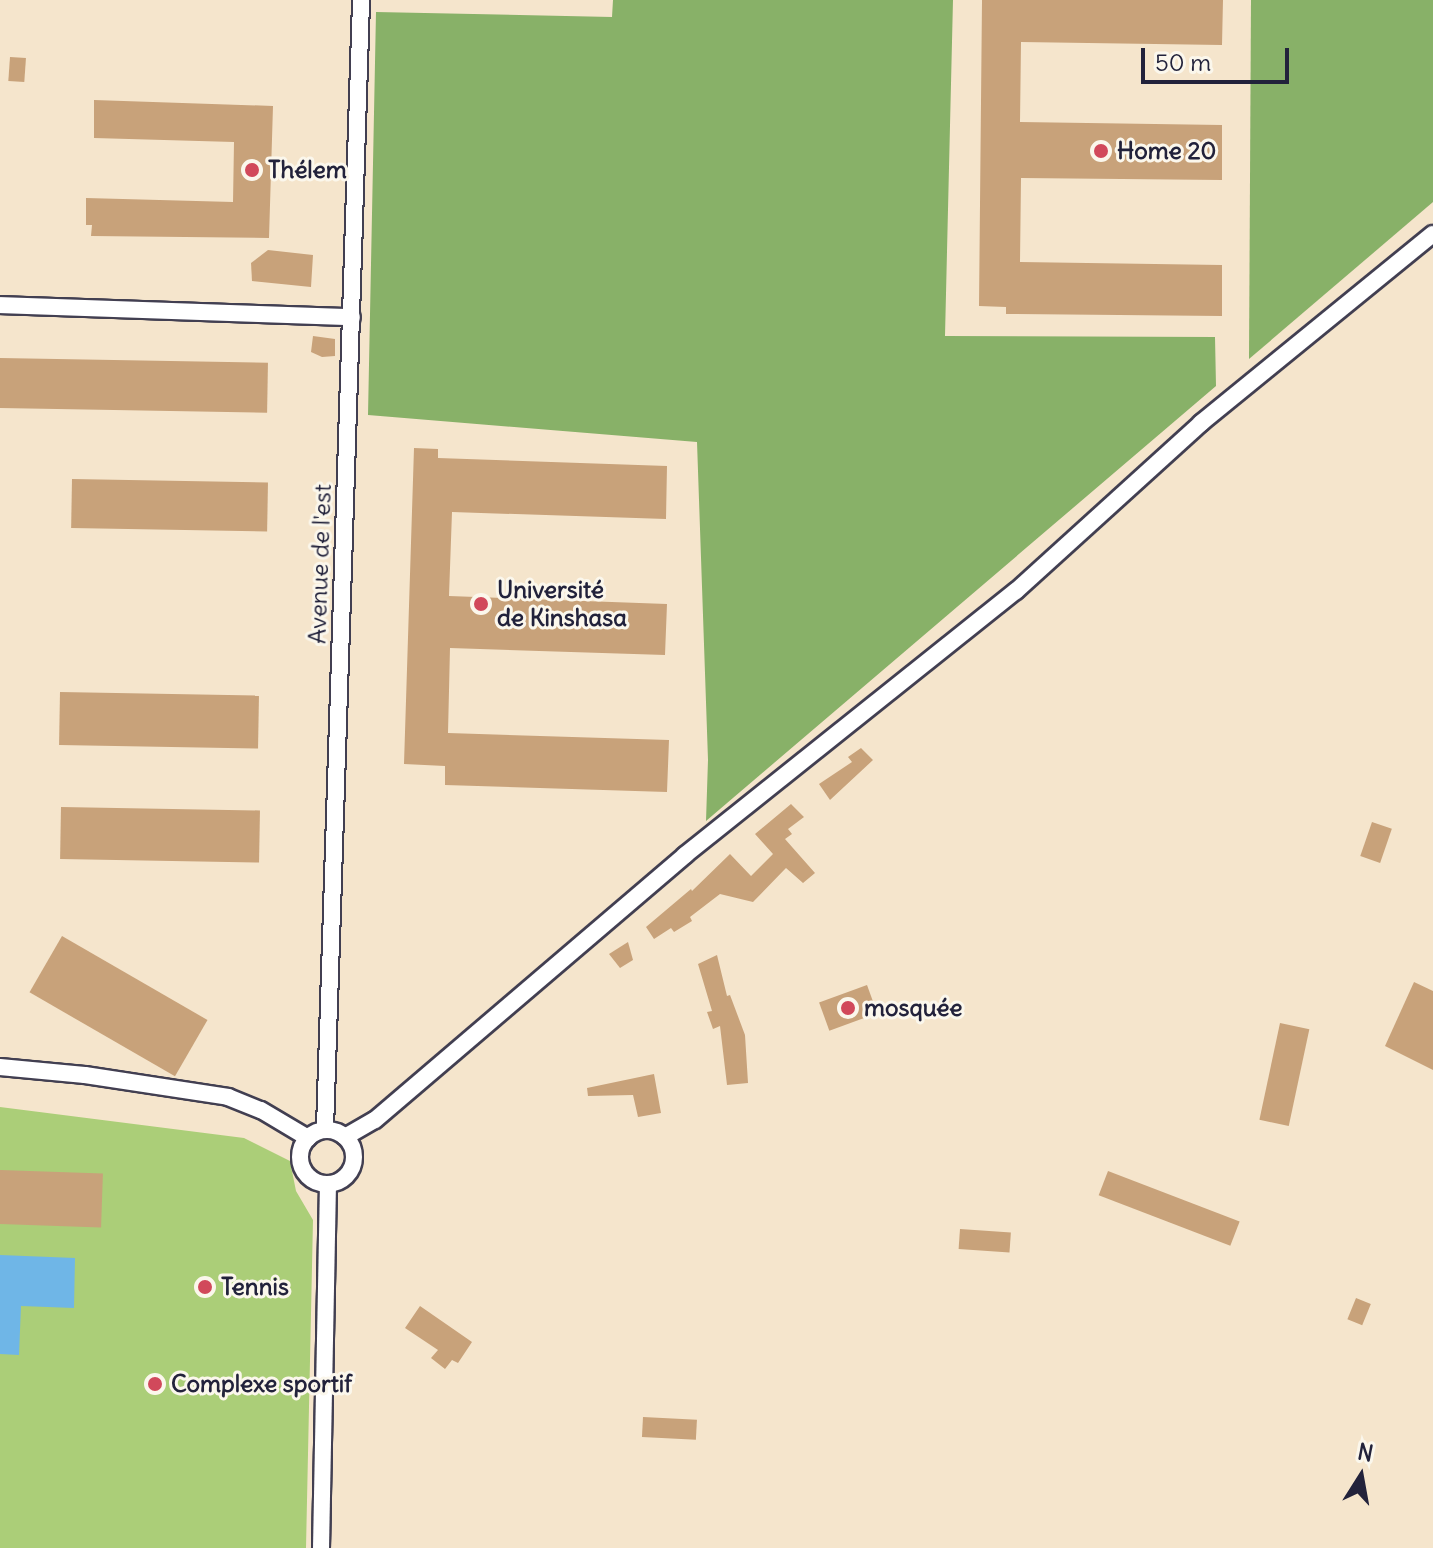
<!DOCTYPE html>
<meta charset="utf-8">
<style>
body{margin:0}
#map{position:relative;width:1433px;height:1548px;overflow:hidden;background:#f5e5cc;font-family:Delius,sans-serif}
div>[style]{position:absolute}
.green>*{inset:0;background:#abce78}
.forest>*{inset:0;background:#88b168}
.water>*{inset:0;background:#6fb6e7}
.building>*{inset:0;background:#c8a27a;transform-origin:0 0}
.roads{filter:drop-shadow(2px 0 #423f51) drop-shadow(-2px 0 #423f51) drop-shadow(0 2px #423f51) drop-shadow(0 -2px #423f51)}
.minor>*{height:16px;margin:-8px;padding:0 8px;transform-origin:8px;border-radius:8px;background:#fff}
.minor>.ring{margin:-8px;padding:0;box-sizing:content-box;background:none;border:16px solid #fff;border-radius:50%}
.dots>*{width:22px;height:22px;translate:-50% -50%;box-sizing:border-box;border:4px solid #fbf7ec;border-radius:50%}
span{translate:-50% -50%;white-space:nowrap;text-align:center;line-height:1.15;-webkit-text-stroke:6px #fbf7ec;paint-order:stroke}
.poi-label{font-size:24px;color:#22223b;font-weight:700}
.left{translate:0 -50%;text-align:left}
.street-label{font-size:24px;color:#22223b}
.north{position:absolute;left:1321px;top:1436px;width:80px;height:80px;-webkit-text-stroke:6px #fbf7ec;paint-order:stroke;rotate:11deg;font-size:22px;font-weight:700;line-height:32px;text-align:center;color:#22223b}
.north::after{content:'';display:block;margin:auto;width:28px;height:36px;background:#22223b;clip-path:polygon(50% 0,100% 100%,50% 72%,0 100%)}
.scale{position:absolute;left:1141px;top:48px;width:148px;height:36px;box-sizing:border-box;border:4px solid #22223b;border-top:0;padding-left:10px;font-size:24px;line-height:28px;white-space:nowrap;color:#22223b;-webkit-text-stroke:6px #fbf7ec;paint-order:stroke}
</style>
<div id="map">
<div class="green">
<div style="clip-path:polygon(0 1107px,244px 1138px,290px 1161px,296px 1191px,313px 1220px,306px 1548px,0 1548px)"></div>
</div>
<div class="forest">
<div style="clip-path:polygon(613px 0,953px 0,945px 336px,1215px 337px,1216px 386px,706px 821px,708px 760px,697px 442px,368px 415px,376px 12px,612px 17px)"></div>
<div style="clip-path:polygon(1251px 0,1433px 0,1433px 202px,1249px 359px)"></div>
</div>
<div class="water">
<div style="clip-path:polygon(0 1255px,75px 1258px,74px 1308px,21px 1306px,19px 1355px,0 1354px)"></div>
</div>
<div class="building">
<div style="clip-path:polygon(982px 0,1223px 0,1222px 45px,1021px 42px,1020px 122px,1222px 125px,1222px 180px,1021px 178px,1020px 262px,1222px 265px,1222px 316px,1006px 314px,1006px 307px,979px 306px)"></div>
<div style="left:10px;top:57px;width:16px;height:24px;rotate:4deg"></div>
<div style="clip-path:polygon(94px 100px,273px 106px,269px 238px,91px 236px,92px 225px,86px 225px,86px 198px,233px 202px,234px 142px,94px 138px)"></div>
<div style="clip-path:polygon(268px 250px,313px 255px,311px 287px,252px 281px,251px 263px)"></div>
<div style="clip-path:polygon(313px 336px,335px 339px,335px 356px,322px 357px,311px 352px)"></div>
<div style="left:0;top:358px;width:268px;height:50px;rotate:1deg"></div>
<div style="clip-path:polygon(414px 448px,438px 449px,438px 458px,667px 466px,666px 519px,452px 512px,449px 596px,667px 604px,665px 655px,450px 648px,448px 733px,669px 740px,667px 792px,445px 785px,445px 766px,404px 764px)"></div>
<div style="left:72px;top:479px;width:196px;height:49px;rotate:1deg"></div>
<div style="left:60px;top:692px;width:199px;height:53px;rotate:1deg"></div>
<div style="clip-path:polygon(861px 748px,873px 760px,830px 800px,819px 784px,852px 762px,848px 757px)"></div>
<div style="clip-path:polygon(791px 804px,804px 817px,788px 829px,792px 834px,785px 839px,815px 873px,803px 883px,786px 868px,753px 902px,720px 894px,690px 917px,692px 921px,674px 932px,671px 928px,654px 939px,646px 927px,691px 889px,692px 891px,730px 854px,751px 876px,773px 854px,755px 834px)"></div>
<div style="left:61px;top:807px;width:199px;height:52px;rotate:1deg"></div>
<div style="left:1372px;top:822px;width:21px;height:36px;rotate:19deg"></div>
<div style="left:62px;top:936px;width:168px;height:65px;rotate:30deg"></div>
<div style="clip-path:polygon(628px 942px,633px 960px,620px 968px,609px 954px)"></div>
<div style="clip-path:polygon(717px 955px,727px 996px,730px 995px,745px 1035px,748px 1083px,727px 1085px,720px 1026px,713px 1029px,707px 1012px,712px 1011px,698px 964px)"></div>
<div style="clip-path:polygon(1414px 982px,1433px 991px,1433px 1070px,1385px 1046px)"></div>
<div style="left:867px;top:985px;width:30px;height:51px;rotate:70deg"></div>
<div style="left:1280px;top:1023px;width:30px;height:99px;rotate:12deg"></div>
<div style="clip-path:polygon(654px 1074px,661px 1113px,638px 1117px,633px 1095px,588px 1096px,587px 1088px)"></div>
<div style="left:0;top:1170px;width:103px;height:54px;rotate:2deg"></div>
<div style="left:1108px;top:1171px;width:141px;height:26px;rotate:21deg"></div>
<div style="left:960px;top:1229px;width:51px;height:20px;rotate:4deg"></div>
<div style="left:1356px;top:1298px;width:16px;height:23px;rotate:22deg"></div>
<div style="clip-path:polygon(420px 1306px,472px 1342px,458px 1363px,452px 1360px,445px 1369px,431px 1358px,438px 1350px,405px 1328px)"></div>
<div style="left:643px;top:1417px;width:54px;height:20px;rotate:3deg"></div>
</div>
<div class="roads">
<div class="minor">
<div style="left:0;top:305px;width:352px;rotate:2deg"></div>
<div style="left:0;top:1067px;width:85px;rotate:5.4deg"></div>
<div style="left:85px;top:1075px;width:145px;rotate:8.7deg"></div>
<div style="left:228px;top:1097px;width:35px;rotate:22deg"></div>
<div style="left:261px;top:1110px;width:55px;rotate:30.8deg"></div>
<div style="left:325px;top:1129px;width:1130px;rotate:-88.17deg"></div>
<div class="ring" style="left:300px;top:1130px;width:38px;height:38px"></div>
<div style="left:345px;top:1137px;width:34px;rotate:-30deg"></div>
<div style="left:375px;top:1120px;width:408px;rotate:-40.5deg"></div>
<div style="left:685px;top:855px;width:423px;rotate:-38.6deg"></div>
<div style="left:1016px;top:591px;width:250px;rotate:-42.2deg"></div>
<div style="left:1201px;top:423px;width:299px;rotate:-39.2deg"></div>
<div style="left:321px;top:1548px;width:363px;rotate:-88.9deg"></div>
</div>
</div>
<div class="dots">
<div style="left:1101px;top:151px;background:#d1495b"></div>
<div style="left:252px;top:170px;background:#d1495b"></div>
<div style="left:481px;top:604px;background:#d1495b"></div>
<div style="left:848px;top:1008px;background:#d1495b"></div>
<div style="left:205px;top:1287px;background:#d1495b"></div>
<div style="left:155px;top:1384px;background:#d1495b"></div>
</div>
<div class="poi-label">
<span class="left" style="left:1117px;top:151px">Home 20</span>
<span class="left" style="left:268px;top:170px">Thélem</span>
<span class="left" style="left:497px;top:604px">Université<br>de Kinshasa</span>
<span class="left" style="left:864px;top:1008px">mosquée</span>
<span class="left" style="left:221px;top:1287px">Tennis</span>
<span class="left" style="left:171px;top:1384px">Complexe sportif</span>
</div>
<div class="street-label">
<span style="left:320px;top:564px;rotate:-88deg">Avenue de l'est</span>
</div>
<div class="north">N</div>
<div class="scale">50 m</div>
</div>
